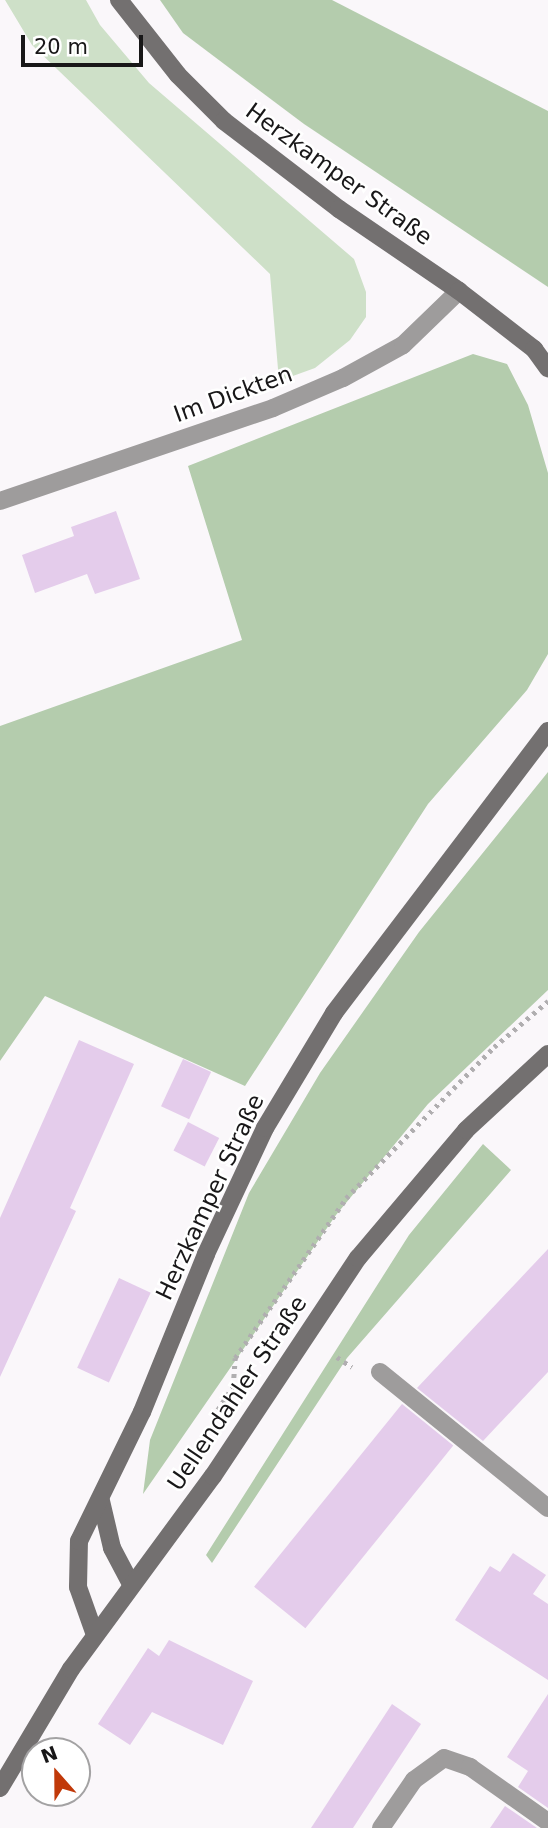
<!DOCTYPE html>
<meta charset="utf-8">
<style>
body{margin:0}
#map{position:relative;width:548px;height:1828px;overflow:hidden;background:#faf7fa;font-family:"DejaVu Sans",sans-serif}
div>[style]{position:absolute}
.green>*{inset:0;background:#cee0c8}
.forest>*{inset:0;background:#b4ccad}
.building>*{inset:0;background:#e4cceb;transform-origin:0 0}
.path>*{height:4.5px;margin-top:-2.25px;transform-origin:0;background:repeating-linear-gradient(90deg,#b0aeb0 0 3.5px,transparent 0 8.5px)}
.service>*{height:18px;margin:-9px;padding:0 9px;transform-origin:9px;border-radius:9px;background:#9e9c9c}
.minor>*{height:18px;margin:-9px;padding:0 9px;transform-origin:9px;border-radius:9px;background:#9e9c9c}
.secondary>*{height:18px;margin:-9px;padding:0 9px;transform-origin:9px;border-radius:9px;background:#737070}
span{translate:-50% -50%;white-space:nowrap;text-align:center;line-height:1.15;-webkit-text-stroke:5px #fff;paint-order:stroke}
.street-label{font-size:23px;color:#181718}
.north{position:absolute;left:21px;top:1737px;width:70px;height:70px;box-sizing:border-box;background:#fff;border:2px solid #a3a2a3;border-radius:50%;rotate:339deg;font-size:19px;font-weight:700;line-height:28px;text-align:center;color:#181718}
.north::after{content:'';display:block;margin:auto;width:24px;height:32px;background:#c13909;clip-path:polygon(50% 0,100% 100%,50% 72%,0 100%)}
.scale{position:absolute;left:21px;top:35px;width:122px;height:32px;box-sizing:border-box;border:4px solid #181718;border-top:0;padding-left:9px;font-size:21px;line-height:24px;white-space:nowrap;color:#181718;-webkit-text-stroke:5px #fff;paint-order:stroke}
</style>
<div id="map">
<div class="green">
<div style="clip-path:polygon(5px 0,86px 0,100px 25px,149px 83px,354px 259px,366px 292px,366px 317px,350px 340px,315px 368px,279px 381px,270px 274px,32px 45px)"></div>
</div>
<div class="forest">
<div style="clip-path:polygon(160px 0,332px 0,548px 111px,548px 287px,304px 124px,183px 33px)"></div>
<div style="clip-path:polygon(473px 354px,507px 364px,528px 405px,548px 473px,548px 654px,527px 690px,428px 804px,245px 1086px,45px 996px,0 1061px,0 726px,242px 640px,188px 466px)"></div>
<div style="clip-path:polygon(548px 772px,548px 990px,428px 1104px,336px 1215px,143px 1494px,150px 1440px,249px 1193px,320px 1073px,419px 932px)"></div>
<div style="clip-path:polygon(483px 1144px,511px 1170px,347px 1358px,212px 1563px,206px 1555px,409px 1235px)"></div>
</div>
<div class="building">
<div style="clip-path:polygon(116px 511px,140px 579px,95px 594px,87px 574px,35px 593px,22px 555px,74px 536px,71px 527px)"></div>
<div style="clip-path:polygon(79px 1040px,134px 1064px,70px 1208px,76px 1211px,0 1377px,0 1218px)"></div>
<div style="left:183px;top:1059px;width:31px;height:52px;rotate:25deg"></div>
<div style="left:188px;top:1122px;width:35px;height:32px;rotate:27deg"></div>
<div style="clip-path:polygon(548px 1249px,548px 1372px,483px 1441px,417px 1388px)"></div>
<div style="left:119px;top:1278px;width:35px;height:99px;rotate:25deg"></div>
<div style="left:402px;top:1404px;width:66px;height:235px;rotate:39deg"></div>
<div style="clip-path:polygon(513px 1553px,546px 1575px,533px 1594px,548px 1604px,548px 1680px,455px 1620px,490px 1566px,500px 1572px)"></div>
<div style="clip-path:polygon(169px 1640px,253px 1681px,223px 1745px,152px 1712px,130px 1745px,98px 1724px,148px 1648px,159px 1656px)"></div>
<div style="clip-path:polygon(548px 1694px,548px 1808px,518px 1787px,528px 1771px,507px 1757px)"></div>
<div style="clip-path:polygon(392px 1704px,421px 1724px,353px 1828px,311px 1828px)"></div>
<div style="clip-path:polygon(505px 1806px,537px 1828px,490px 1828px)"></div>
</div>
<div class="path">
<div style="left:337px;top:1357px;width:18px;rotate:34deg"></div>
<div style="left:213px;top:1417px;width:37px;rotate:-57deg"></div>
<div style="left:233px;top:1386px;width:28px;rotate:-86deg"></div>
<div style="left:235px;top:1358px;width:195px;rotate:-55.2deg"></div>
<div style="left:346px;top:1198px;width:211px;rotate:-45.6deg"></div>
<div style="left:494px;top:1047px;width:71px;rotate:-40.4deg"></div>
</div>
<div class="service">
<div style="left:380px;top:1372px;width:216px;rotate:39deg"></div>
<div style="left:381px;top:1828px;width:58px;rotate:-55.5deg"></div>
<div style="left:414px;top:1780px;width:37px;rotate:-36deg"></div>
<div style="left:444px;top:1758px;width:28px;rotate:19deg"></div>
<div style="left:470px;top:1767px;width:95px;rotate:35.2deg"></div>
</div>
<div class="minor">
<div style="left:0;top:501px;width:288px;rotate:-18.8deg"></div>
<div style="left:273px;top:408px;width:76px;rotate:-23.2deg"></div>
<div style="left:343px;top:378px;width:68px;rotate:-28.8deg"></div>
<div style="left:403px;top:345px;width:78px;rotate:-44deg"></div>
</div>
<div class="secondary">
<div style="left:119px;top:0;width:95px;rotate:51.8deg"></div>
<div style="left:178px;top:75px;width:65px;rotate:45deg"></div>
<div style="left:224px;top:121px;width:145px;rotate:37.4deg"></div>
<div style="left:339px;top:209px;width:145px;rotate:34.3deg"></div>
<div style="left:459px;top:291px;width:95px;rotate:37.7deg"></div>
<div style="left:534px;top:349px;width:24px;rotate:54deg"></div>
<div style="left:101px;top:1501px;width:48px;rotate:76.8deg"></div>
<div style="left:112px;top:1548px;width:41px;rotate:62.2deg"></div>
<div style="left:95px;top:1635px;width:51px;rotate:-109.5deg"></div>
<div style="left:78px;top:1587px;width:46px;rotate:-88.8deg"></div>
<div style="left:79px;top:1541px;width:144px;rotate:-64deg"></div>
<div style="left:142px;top:1412px;width:170px;rotate:-67.9deg"></div>
<div style="left:206px;top:1254px;width:139px;rotate:-64.9deg"></div>
<div style="left:265px;top:1128px;width:134px;rotate:-59deg"></div>
<div style="left:334px;top:1013px;width:354px;rotate:-52.8deg"></div>
<div style="left:0;top:1788px;width:139px;rotate:-59.2deg"></div>
<div style="left:71px;top:1669px;width:240px;rotate:-53.7deg"></div>
<div style="left:213px;top:1476px;width:262px;rotate:-56.4deg"></div>
<div style="left:358px;top:1258px;width:167px;rotate:-49.8deg"></div>
<div style="left:466px;top:1130px;width:112px;rotate:-42.8deg"></div>
</div>
<div class="street-label">
<span style="left:339px;top:174px;rotate:36deg">Herzkamper Straße</span>
<span style="left:233px;top:394px;rotate:-20deg">Im Dickten</span>
<span style="left:210px;top:1197px;rotate:-65deg">Herzkamper Straße</span>
<span style="left:237px;top:1393px;rotate:-56deg">Uellendahler Straße</span>
</div>
<div class="north">N</div>
<div class="scale">20 m</div>
</div>
